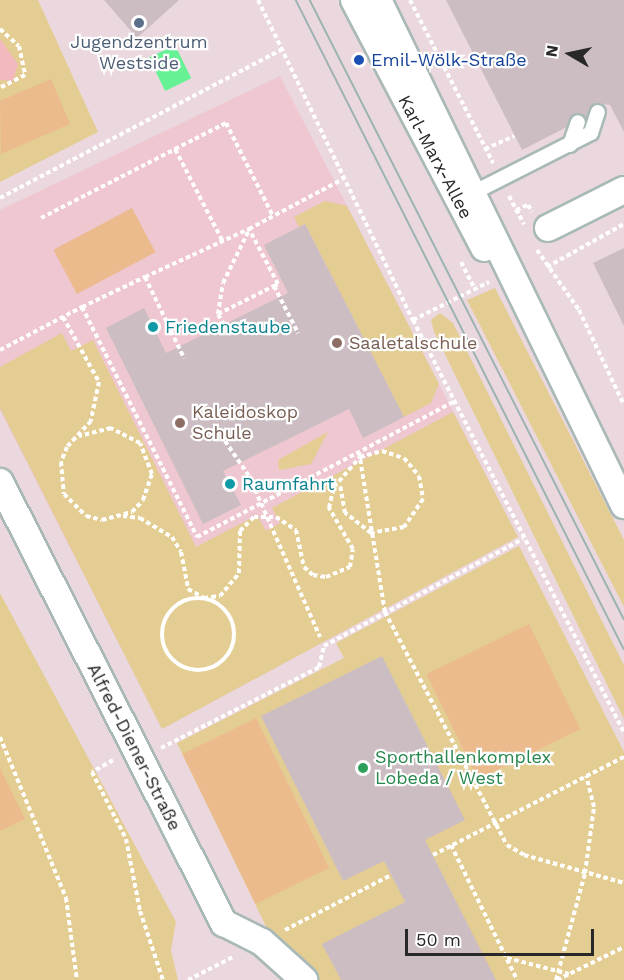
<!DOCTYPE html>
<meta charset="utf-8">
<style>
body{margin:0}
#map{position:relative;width:624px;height:980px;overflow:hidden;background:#ebd8df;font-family:"Work Sans",sans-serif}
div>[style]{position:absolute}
.education>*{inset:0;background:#eec7d1}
.green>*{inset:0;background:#e4cd92}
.sand>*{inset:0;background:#f2b9bf}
.pitch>*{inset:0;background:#ecbb8d;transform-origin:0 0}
.water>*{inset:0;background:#66f294;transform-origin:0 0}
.building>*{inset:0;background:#ccbdc3}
.path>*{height:4px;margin-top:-2px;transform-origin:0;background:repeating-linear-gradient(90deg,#fff 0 4.5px,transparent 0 7.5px)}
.path>.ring{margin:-2px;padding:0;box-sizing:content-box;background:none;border:4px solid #fff;border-radius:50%}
.roads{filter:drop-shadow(2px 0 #a9b9b7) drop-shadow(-2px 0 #a9b9b7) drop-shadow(0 2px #a9b9b7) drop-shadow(0 -2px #a9b9b7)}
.lane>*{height:14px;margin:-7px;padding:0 7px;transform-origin:7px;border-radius:7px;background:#fff}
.street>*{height:26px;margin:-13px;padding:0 13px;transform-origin:13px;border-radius:13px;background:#fff}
.tram>*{height:1.5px;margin:-0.75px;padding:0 0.75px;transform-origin:0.75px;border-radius:0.75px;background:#9bb3b1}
.dots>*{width:16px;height:16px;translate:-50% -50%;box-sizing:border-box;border:3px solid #fff;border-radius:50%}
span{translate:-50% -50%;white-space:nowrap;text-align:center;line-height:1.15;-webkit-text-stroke:4.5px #fff;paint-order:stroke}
.service-label{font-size:18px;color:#4e5e75}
.transit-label{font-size:18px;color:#164399}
.left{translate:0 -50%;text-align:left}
.street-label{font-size:18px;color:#282828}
.culture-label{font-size:18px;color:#0d838f}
.education-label{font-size:18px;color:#785e54}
.leisure-label{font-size:18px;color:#27864d}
.north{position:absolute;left:540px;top:24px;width:60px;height:60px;-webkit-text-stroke:4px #fff;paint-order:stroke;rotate:279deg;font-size:16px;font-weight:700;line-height:24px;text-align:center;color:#282828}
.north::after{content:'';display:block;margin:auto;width:21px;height:27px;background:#282828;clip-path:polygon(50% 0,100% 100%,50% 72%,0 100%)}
.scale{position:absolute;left:405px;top:929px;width:189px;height:27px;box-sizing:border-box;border:3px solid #282828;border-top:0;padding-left:8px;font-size:18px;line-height:21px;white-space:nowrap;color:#282828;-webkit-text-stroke:4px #fff;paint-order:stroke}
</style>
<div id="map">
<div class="education">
<div style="clip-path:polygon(280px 76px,518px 537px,162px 729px,0 410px,0 210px)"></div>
</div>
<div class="green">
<div style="clip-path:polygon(0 0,38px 0,98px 132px,0 182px)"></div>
<div style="clip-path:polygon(325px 201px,347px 206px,439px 384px,431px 403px,404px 417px,305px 224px,299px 227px,294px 217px)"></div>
<div style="clip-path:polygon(495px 288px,624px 540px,624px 607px,467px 300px)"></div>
<div style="clip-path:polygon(440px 313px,453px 323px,624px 665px,624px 719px,434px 332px,431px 320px)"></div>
<div style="clip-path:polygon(62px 333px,71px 351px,93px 340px,196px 547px,257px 515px,266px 531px,280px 523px,272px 508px,453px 412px,518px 537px,162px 729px,0 408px,0 367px)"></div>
<div style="clip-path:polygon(328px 432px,311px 464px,279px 470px,278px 460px)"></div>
<div style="clip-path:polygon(519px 546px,624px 752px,624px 980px,292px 980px,177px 743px,344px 658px,336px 643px)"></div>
<div style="clip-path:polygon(0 593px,176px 922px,171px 950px,178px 980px,0 980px)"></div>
</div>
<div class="sand">
<div style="clip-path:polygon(0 39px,18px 64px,13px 81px,0 80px)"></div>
</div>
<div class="pitch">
<div style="clip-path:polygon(51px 79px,70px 124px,1px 154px,0 101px)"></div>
<div style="left:132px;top:208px;width:50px;height:89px;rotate:62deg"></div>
<div style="left:529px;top:624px;width:117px;height:114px;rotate:64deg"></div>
<div style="left:256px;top:718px;width:167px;height:82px;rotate:64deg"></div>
<div style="clip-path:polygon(0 768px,25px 819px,0 831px)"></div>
</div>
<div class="water">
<div style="left:175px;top:45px;width:37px;height:29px;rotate:64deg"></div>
</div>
<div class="building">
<div style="clip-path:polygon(104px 0,179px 0,137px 38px)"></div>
<div style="clip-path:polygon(446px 0,624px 0,624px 132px,610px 105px,597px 103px,587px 117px,573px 115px,567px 127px,522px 150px)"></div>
<div style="clip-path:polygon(305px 224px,404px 417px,363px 438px,349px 409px,223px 471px,241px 505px,203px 524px,106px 328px,144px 308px,166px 353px,288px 293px,264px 245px)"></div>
<div style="clip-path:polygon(624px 248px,624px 326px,593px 263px)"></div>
<div style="clip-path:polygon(382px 656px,465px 820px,425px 840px,496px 980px,341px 980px,322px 944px,405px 902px,384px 861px,343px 881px,261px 716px)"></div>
</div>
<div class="path">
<div style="left:258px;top:0;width:356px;rotate:64.2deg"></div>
<div style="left:413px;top:320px;width:464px;rotate:62.9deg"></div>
<div style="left:410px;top:0;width:183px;rotate:63deg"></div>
<div style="left:0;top:29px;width:25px;rotate:42deg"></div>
<div style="left:19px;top:46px;width:30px;rotate:78deg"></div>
<div style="left:25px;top:75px;width:28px;rotate:153deg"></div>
<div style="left:485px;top:149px;width:32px;rotate:-24deg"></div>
<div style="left:509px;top:196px;width:32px;rotate:62deg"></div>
<div style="left:0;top:198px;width:318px;rotate:-27.8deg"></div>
<div style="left:516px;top:210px;width:13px;rotate:-23deg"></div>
<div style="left:528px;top:205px;width:8px;rotate:60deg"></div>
<div style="left:41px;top:218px;width:151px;rotate:-27.2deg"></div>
<div style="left:222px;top:240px;width:102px;rotate:-117.3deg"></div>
<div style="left:175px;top:149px;width:57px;rotate:-27deg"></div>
<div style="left:226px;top:123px;width:104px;rotate:63.2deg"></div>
<div style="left:537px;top:250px;width:73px;rotate:55deg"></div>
<div style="left:579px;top:310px;width:105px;rotate:64.7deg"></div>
<div style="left:461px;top:262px;width:30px;rotate:63deg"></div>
<div style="left:547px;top:267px;width:88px;rotate:-29.2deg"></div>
<div style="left:145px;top:277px;width:115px;rotate:-24.8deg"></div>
<div style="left:274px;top:286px;width:4px;rotate:-27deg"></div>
<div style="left:278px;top:284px;width:62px;rotate:-117.8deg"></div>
<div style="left:249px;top:229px;width:106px;rotate:-28deg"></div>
<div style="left:82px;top:307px;width:70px;rotate:-25.5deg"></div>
<div style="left:145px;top:277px;width:90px;rotate:64.3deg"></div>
<div style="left:218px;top:314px;width:31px;rotate:-81deg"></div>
<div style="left:223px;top:283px;width:59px;rotate:-63.9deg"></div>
<div style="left:63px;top:317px;width:74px;rotate:61deg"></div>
<div style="left:99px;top:382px;width:40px;rotate:102deg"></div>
<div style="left:91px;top:421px;width:35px;rotate:133deg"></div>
<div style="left:67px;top:447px;width:16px;rotate:112deg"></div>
<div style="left:61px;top:462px;width:32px;rotate:85deg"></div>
<div style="left:64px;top:494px;width:31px;rotate:45deg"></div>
<div style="left:86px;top:516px;width:16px;rotate:14deg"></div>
<div style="left:102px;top:520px;width:31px;rotate:-15deg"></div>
<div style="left:132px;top:512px;width:16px;rotate:-47deg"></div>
<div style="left:143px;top:500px;width:28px;rotate:-71deg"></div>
<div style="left:152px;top:474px;width:33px;rotate:-111deg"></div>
<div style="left:140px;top:443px;width:33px;rotate:-153deg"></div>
<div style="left:111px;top:428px;width:33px;rotate:166deg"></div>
<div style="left:413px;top:320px;width:85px;rotate:-26.6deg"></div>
<div style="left:224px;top:325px;width:13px;rotate:-119deg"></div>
<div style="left:218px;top:314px;width:63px;rotate:-26.6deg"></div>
<div style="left:274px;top:286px;width:53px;rotate:62.9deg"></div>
<div style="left:0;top:350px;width:93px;rotate:-27.7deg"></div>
<div style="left:82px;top:307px;width:257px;rotate:63.4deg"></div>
<div style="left:197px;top:537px;width:183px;rotate:-27.7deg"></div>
<div style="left:453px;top:402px;width:106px;rotate:152deg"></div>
<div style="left:359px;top:452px;width:162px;rotate:80.8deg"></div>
<div style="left:385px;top:612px;width:263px;rotate:62.4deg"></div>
<div style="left:507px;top:845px;width:20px;rotate:30deg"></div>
<div style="left:524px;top:855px;width:104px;rotate:15.6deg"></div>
<div style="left:225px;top:441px;width:42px;rotate:55.6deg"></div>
<div style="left:249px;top:476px;width:176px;rotate:66.2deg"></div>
<div style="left:123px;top:516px;width:17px;rotate:7deg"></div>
<div style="left:140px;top:518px;width:37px;rotate:31deg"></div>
<div style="left:172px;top:537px;width:17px;rotate:59deg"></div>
<div style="left:181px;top:552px;width:38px;rotate:79deg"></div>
<div style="left:188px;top:589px;width:18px;rotate:29deg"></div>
<div style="left:204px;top:598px;width:16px;rotate:-7deg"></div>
<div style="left:220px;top:596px;width:30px;rotate:-50deg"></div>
<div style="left:239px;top:573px;width:42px;rotate:-88.6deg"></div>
<div style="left:240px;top:531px;width:20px;rotate:-45deg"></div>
<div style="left:254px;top:517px;width:22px"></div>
<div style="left:276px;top:517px;width:24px;rotate:33deg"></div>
<div style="left:296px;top:530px;width:38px;rotate:78deg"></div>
<div style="left:304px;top:567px;width:12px;rotate:42deg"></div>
<div style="left:313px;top:575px;width:13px;rotate:9deg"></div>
<div style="left:326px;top:577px;width:26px;rotate:-23deg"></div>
<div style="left:350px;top:567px;width:18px;rotate:-81deg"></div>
<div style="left:353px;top:549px;width:48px;rotate:-120.3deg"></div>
<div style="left:329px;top:508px;width:22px;rotate:-77deg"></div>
<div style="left:334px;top:487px;width:40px;rotate:-49deg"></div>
<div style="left:360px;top:457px;width:23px;rotate:-15deg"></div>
<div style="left:382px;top:451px;width:23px;rotate:18deg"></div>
<div style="left:404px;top:458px;width:23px;rotate:50deg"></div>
<div style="left:419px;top:476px;width:23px;rotate:80deg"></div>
<div style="left:423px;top:499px;width:34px;rotate:124deg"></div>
<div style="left:404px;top:527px;width:34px;rotate:170deg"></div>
<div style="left:371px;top:533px;width:33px;rotate:-142deg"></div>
<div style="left:345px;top:513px;width:28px;rotate:-100deg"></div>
<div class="ring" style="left:162px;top:598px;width:68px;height:68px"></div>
<div style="left:0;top:737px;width:174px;rotate:67.7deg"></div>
<div style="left:66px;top:898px;width:83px;rotate:82.4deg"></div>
<div style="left:161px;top:748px;width:178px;rotate:-27.1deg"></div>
<div style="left:319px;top:667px;width:22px;rotate:-77deg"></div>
<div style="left:324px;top:646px;width:226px;rotate:-28.3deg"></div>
<div style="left:113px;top:760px;width:24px;rotate:150deg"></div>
<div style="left:92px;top:772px;width:75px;rotate:63.1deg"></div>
<div style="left:126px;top:839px;width:73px;rotate:79deg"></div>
<div style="left:140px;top:911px;width:73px;rotate:71.6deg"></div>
<div style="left:451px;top:845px;width:150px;rotate:63.9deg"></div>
<div style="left:433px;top:855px;width:215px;rotate:-27.2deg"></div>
<div style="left:285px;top:930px;width:119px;rotate:-27.4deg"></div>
<div style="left:507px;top:958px;width:64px;rotate:14.5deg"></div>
<div style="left:188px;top:980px;width:51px;rotate:-27.1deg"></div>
<div style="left:556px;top:980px;width:111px;rotate:-74.8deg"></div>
<div style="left:585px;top:873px;width:67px;rotate:-82.2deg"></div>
<div style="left:594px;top:807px;width:32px;rotate:-104deg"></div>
<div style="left:557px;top:980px;width:75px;rotate:-26.2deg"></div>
</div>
<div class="roads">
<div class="lane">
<div style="left:570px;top:145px;width:24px;rotate:-71deg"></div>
<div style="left:467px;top:196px;width:139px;rotate:-26.9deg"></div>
<div style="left:591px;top:133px;width:22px;rotate:-72deg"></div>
</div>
<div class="street">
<div style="left:354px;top:0;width:280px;rotate:62.3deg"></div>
<div style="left:378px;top:0;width:562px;rotate:64.03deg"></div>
<div style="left:548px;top:228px;width:85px;rotate:-26.6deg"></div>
<div style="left:0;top:482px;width:495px;rotate:63.1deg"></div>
<div style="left:224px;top:923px;width:42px;rotate:26.6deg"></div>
<div style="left:262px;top:942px;width:57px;rotate:42.1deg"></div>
</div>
</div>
<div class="tram">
<div style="left:296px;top:0;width:727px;rotate:63.19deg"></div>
<div style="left:310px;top:0;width:694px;rotate:63.1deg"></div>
</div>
<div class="dots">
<div style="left:139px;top:23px;background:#5c6f8a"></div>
<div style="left:359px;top:60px;background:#1a4fb4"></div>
<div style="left:153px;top:327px;background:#0f9aa8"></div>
<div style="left:337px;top:343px;background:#8d6e63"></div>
<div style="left:180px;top:423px;background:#8d6e63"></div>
<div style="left:230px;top:484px;background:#0f9aa8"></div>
<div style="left:363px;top:768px;background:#2e9e5b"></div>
</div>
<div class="service-label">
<span style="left:139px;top:53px">Jugendzentrum<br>Westside</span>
</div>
<div class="transit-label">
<span class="left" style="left:371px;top:60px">Emil-Wölk-Straße</span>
</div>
<div class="street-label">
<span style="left:435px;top:157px;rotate:62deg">Karl-Marx-Allee</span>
<span style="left:134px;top:747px;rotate:63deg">Alfred-Diener-Straße</span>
</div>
<div class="culture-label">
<span class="left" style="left:165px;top:327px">Friedenstaube</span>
<span class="left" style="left:242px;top:484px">Raumfahrt</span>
</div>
<div class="education-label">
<span class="left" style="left:349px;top:343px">Saaletalschule</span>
<span class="left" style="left:192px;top:423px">Kaleidoskop<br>Schule</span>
</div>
<div class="leisure-label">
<span class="left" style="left:375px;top:768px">Sporthallenkomplex<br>Lobeda / West</span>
</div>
<div class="north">N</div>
<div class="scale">50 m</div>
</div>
